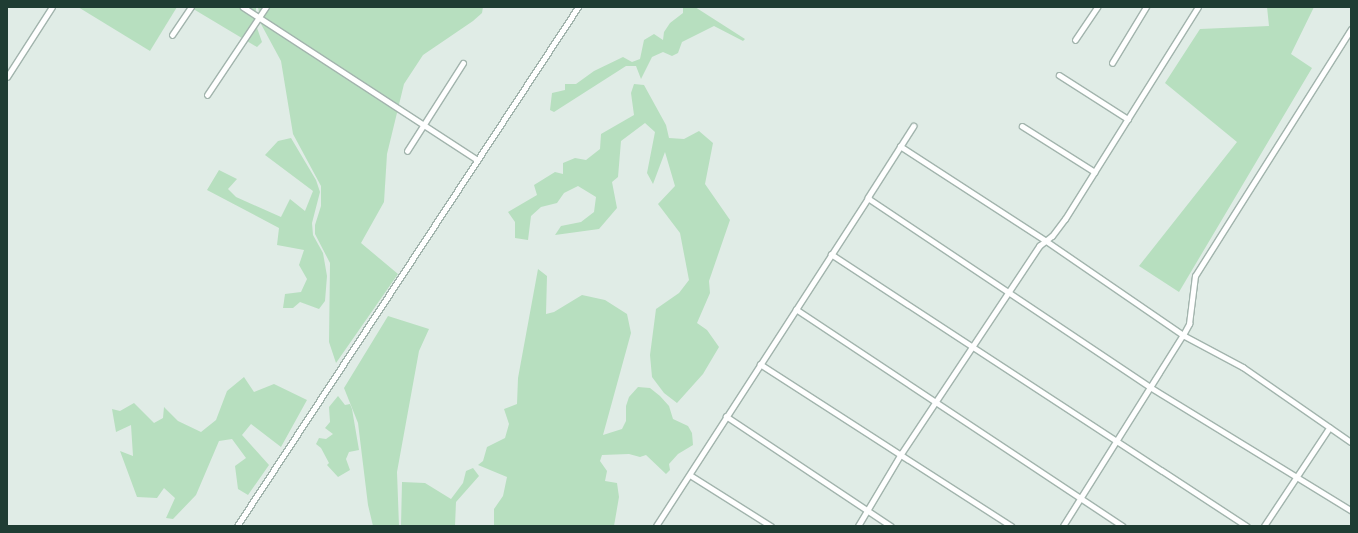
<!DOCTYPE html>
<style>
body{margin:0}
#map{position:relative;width:1358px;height:533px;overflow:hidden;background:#e0ece6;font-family:Arial,sans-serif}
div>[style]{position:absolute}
.green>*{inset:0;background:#b7dfbf}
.roads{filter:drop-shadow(1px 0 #a2b4ad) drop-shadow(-1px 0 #a2b4ad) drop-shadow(0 1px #a2b4ad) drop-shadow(0 -1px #a2b4ad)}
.street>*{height:4.5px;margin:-2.25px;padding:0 2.25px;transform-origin:2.25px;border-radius:2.25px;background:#fff}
span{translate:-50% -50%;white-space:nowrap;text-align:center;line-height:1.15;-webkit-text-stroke:4px #f0f8f4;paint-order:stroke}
.frame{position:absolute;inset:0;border:8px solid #1f3d33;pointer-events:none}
</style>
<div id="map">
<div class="green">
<div style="clip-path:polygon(78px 7px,177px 7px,150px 51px)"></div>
<div style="clip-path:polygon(190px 7px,256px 7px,256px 25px,262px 42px,257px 47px)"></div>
<div style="clip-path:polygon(258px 7px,483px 7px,482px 13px,473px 21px,423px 55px,404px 84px,387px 154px,384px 202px,361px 243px,398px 274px,336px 363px,329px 342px,330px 263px,315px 234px,315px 225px,321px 206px,321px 186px,293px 134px,281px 61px,261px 24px)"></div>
<div style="clip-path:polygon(683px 7px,695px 7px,745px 39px,743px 41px,714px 26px,682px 42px,678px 53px,672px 56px,663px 52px,652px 57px,641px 79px,636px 66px,626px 66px,554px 112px,550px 110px,552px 93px,565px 90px,565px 84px,576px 84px,594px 71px,623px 57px,632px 62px,640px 59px,644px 40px,654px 34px,663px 40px,664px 32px,670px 23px,683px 13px)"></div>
<div style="clip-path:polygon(1267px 7px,1314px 7px,1291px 54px,1312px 68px,1179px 292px,1139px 266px,1237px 142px,1165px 83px,1200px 29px,1269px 26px)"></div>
<div style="clip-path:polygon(634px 84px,644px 85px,666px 125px,669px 138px,684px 139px,699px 131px,713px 143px,705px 184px,730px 220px,709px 281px,710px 293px,697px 323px,707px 330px,719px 347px,703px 374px,677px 403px,664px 393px,652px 377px,650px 355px,656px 309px,679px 293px,689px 280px,680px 233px,658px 204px,675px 186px,665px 152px,653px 184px,647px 173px,655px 132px,645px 123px,621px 141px,618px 177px,612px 182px,617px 208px,599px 229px,555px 235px,561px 226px,581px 222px,594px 212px,596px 197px,578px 186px,564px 193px,557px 203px,541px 207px,531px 216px,528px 240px,515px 238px,515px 222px,508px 212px,537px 195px,534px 185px,555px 172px,563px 174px,563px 163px,575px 158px,586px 160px,600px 149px,601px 134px,634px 115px,631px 93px)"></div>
<div style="clip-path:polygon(291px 138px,316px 180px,320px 192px,312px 223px,313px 235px,323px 253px,327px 276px,325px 301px,319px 309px,300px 302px,293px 308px,283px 308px,285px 294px,301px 292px,307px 279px,299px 265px,304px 250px,277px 245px,279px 228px,207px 190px,219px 170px,237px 179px,228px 189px,236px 197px,281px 217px,290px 199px,305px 211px,313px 191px,265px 155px,278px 141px)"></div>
<div style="clip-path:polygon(538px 269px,547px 276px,546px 314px,554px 312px,582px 295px,605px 300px,627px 314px,631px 333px,603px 435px,622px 429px,626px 421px,626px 406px,629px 397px,638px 387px,650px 388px,660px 396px,669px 406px,673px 419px,688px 426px,692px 433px,693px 445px,678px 454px,669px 464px,670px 470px,666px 474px,646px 455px,640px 457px,629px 454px,602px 455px,600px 461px,607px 471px,605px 481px,617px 483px,619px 497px,614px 526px,494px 526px,494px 509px,503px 496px,507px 477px,478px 465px,483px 461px,487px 447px,505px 438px,509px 424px,504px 409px,517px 404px,518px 378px)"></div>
<div style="clip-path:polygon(388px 316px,429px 329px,419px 351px,397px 472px,399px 526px,373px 526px,368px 505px,358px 423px,344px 388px)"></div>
<div style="clip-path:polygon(244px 377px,254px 392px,274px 384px,307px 400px,281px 447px,251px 424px,242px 435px,269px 465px,248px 495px,238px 489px,235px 466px,246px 458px,232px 439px,219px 441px,196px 495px,173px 519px,166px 518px,175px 498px,164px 488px,157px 498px,137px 497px,120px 451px,133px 456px,131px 425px,116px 432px,112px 409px,120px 411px,134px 403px,154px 423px,163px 418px,164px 407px,178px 421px,201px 432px,216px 420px,227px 391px)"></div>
<div style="clip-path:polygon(338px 396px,345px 405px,350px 404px,352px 409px,359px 450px,349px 452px,346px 459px,350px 470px,338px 477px,327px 465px,329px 463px,321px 448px,316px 444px,319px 438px,326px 439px,333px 434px,325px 428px,330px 422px,329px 407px)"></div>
<div style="clip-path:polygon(473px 468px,479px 476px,456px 502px,455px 526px,401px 526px,402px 482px,425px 483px,451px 499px,463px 483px,466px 471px)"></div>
</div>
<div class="roads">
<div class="street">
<div style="left:243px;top:7px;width:280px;rotate:33.1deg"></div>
<div style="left:172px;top:35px;width:34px;rotate:-56deg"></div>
<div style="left:1075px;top:40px;width:40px;rotate:-56deg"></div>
<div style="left:1112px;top:63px;width:66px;rotate:-58.7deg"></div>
<div style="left:1059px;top:75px;width:82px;rotate:32.5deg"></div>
<div style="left:7px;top:77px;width:83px;rotate:-57.3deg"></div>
<div style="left:207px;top:95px;width:106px;rotate:-56.2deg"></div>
<div style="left:914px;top:126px;width:85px;rotate:122.6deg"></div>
<div style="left:868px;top:198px;width:339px;rotate:33.8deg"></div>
<div style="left:1150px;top:387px;width:236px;rotate:31.5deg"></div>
<div style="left:1022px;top:126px;width:86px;rotate:32.2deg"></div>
<div style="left:900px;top:146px;width:173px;rotate:33deg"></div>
<div style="left:1045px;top:240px;width:168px;rotate:34.5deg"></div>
<div style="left:1183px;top:335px;width:68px;rotate:28.1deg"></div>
<div style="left:1243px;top:367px;width:131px;rotate:34.8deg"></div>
<div style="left:407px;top:151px;width:104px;rotate:-57.5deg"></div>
<div style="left:831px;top:254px;width:497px;rotate:33.2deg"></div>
<div style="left:796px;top:309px;width:392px;rotate:33.6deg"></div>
<div style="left:760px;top:364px;width:299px;rotate:32.8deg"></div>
<div style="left:726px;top:416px;width:198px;rotate:33.7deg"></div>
<div style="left:690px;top:475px;width:96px;rotate:32.2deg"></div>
<div style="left:237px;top:526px;width:621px;rotate:-56.69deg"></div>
<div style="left:656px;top:526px;width:391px;rotate:-57.1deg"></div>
<div style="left:858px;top:526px;width:84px;rotate:-59.2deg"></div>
<div style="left:901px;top:454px;width:250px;rotate:-56.4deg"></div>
<div style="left:1039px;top:246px;width:16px;rotate:-38deg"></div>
<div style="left:1052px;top:236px;width:21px;rotate:-53deg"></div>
<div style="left:1065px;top:219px;width:250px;rotate:-57.9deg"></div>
<div style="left:1063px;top:526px;width:226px;rotate:-57.9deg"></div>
<div style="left:1183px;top:335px;width:13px;rotate:-61deg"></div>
<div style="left:1189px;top:324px;width:48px;rotate:-82.9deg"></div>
<div style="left:1195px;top:276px;width:292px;rotate:-57.7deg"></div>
<div style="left:1264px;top:526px;width:118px;rotate:-56.4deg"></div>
</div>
</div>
<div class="frame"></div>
</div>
